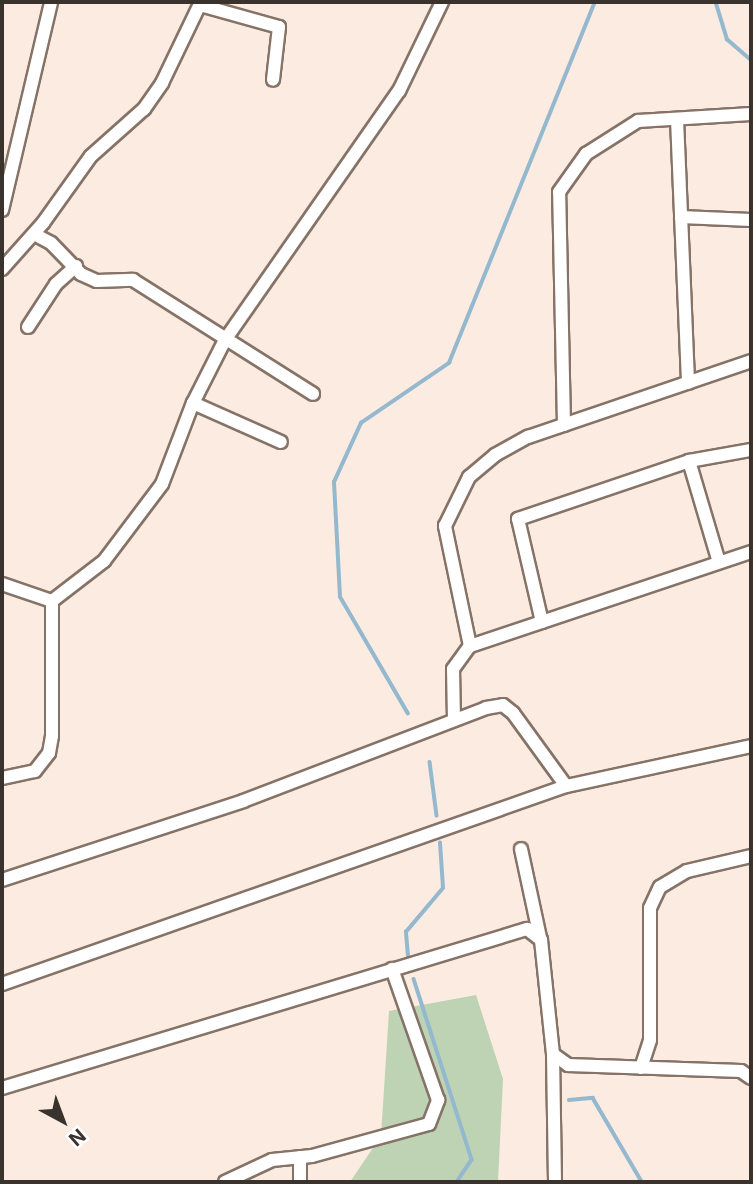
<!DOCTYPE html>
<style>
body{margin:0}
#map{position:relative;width:753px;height:1184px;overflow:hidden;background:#fcebe0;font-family:Inter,sans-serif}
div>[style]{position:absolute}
.green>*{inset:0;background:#bdd3b4}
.stream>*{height:3.5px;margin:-1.75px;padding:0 1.75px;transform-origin:1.75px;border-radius:1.75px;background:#94b9cf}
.roads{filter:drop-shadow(2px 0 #867367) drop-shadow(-2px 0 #867367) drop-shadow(0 2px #867367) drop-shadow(0 -2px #867367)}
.street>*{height:12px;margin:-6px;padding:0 6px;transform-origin:6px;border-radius:6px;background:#fff}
span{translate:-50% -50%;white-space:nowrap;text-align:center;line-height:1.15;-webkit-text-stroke:5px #fff;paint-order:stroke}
.frame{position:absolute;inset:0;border:4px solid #3a322d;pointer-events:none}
.north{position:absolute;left:28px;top:1086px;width:70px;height:70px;-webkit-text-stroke:5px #fff;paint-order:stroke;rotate:139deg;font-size:19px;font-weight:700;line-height:28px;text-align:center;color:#3a322d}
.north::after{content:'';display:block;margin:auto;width:24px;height:32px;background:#3a322d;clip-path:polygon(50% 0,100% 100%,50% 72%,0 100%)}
</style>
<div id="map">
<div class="green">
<div style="clip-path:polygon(476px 995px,503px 1079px,498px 1182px,350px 1182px,381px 1136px,389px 1011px)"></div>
</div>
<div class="stream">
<div style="left:716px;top:2px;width:39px;rotate:73deg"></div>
<div style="left:727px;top:39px;width:32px;rotate:41deg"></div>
<div style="left:408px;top:714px;width:135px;rotate:-120.2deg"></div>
<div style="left:340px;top:597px;width:115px;rotate:-93deg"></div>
<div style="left:334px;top:482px;width:65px;rotate:-65.4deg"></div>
<div style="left:361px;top:423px;width:107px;rotate:-34.3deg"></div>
<div style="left:449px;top:363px;width:389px;rotate:-68deg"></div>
<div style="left:430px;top:762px;width:54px;rotate:82.6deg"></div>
<div style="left:408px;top:956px;width:24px;rotate:-95deg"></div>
<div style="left:406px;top:932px;width:57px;rotate:-49.9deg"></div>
<div style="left:443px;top:888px;width:45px;rotate:-93.8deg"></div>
<div style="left:414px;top:979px;width:190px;rotate:72.2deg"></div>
<div style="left:472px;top:1160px;width:27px;rotate:124deg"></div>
<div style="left:569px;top:1100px;width:24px;rotate:-5deg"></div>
<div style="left:593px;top:1098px;width:97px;rotate:59.7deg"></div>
</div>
<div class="roads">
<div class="street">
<div style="left:200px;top:5px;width:82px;rotate:15.6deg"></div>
<div style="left:279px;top:27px;width:53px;rotate:96.5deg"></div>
<div style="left:677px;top:119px;width:264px;rotate:87.6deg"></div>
<div style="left:2px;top:210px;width:214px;rotate:-76.7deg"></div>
<div style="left:681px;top:217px;width:70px;rotate:2.5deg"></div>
<div style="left:34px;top:234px;width:19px;rotate:28deg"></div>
<div style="left:51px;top:243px;width:43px;rotate:45.9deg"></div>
<div style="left:81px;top:274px;width:17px;rotate:24deg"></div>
<div style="left:97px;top:281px;width:36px;rotate:-2deg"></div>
<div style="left:133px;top:280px;width:213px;rotate:32.3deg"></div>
<div style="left:2px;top:269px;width:62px;rotate:-48.3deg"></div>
<div style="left:43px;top:223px;width:82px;rotate:-54.4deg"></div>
<div style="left:91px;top:156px;width:71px;rotate:-41.6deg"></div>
<div style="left:144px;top:109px;width:32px;rotate:-55deg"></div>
<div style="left:162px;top:83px;width:90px;rotate:-64.3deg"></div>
<div style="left:28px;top:327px;width:51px;rotate:-56.9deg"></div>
<div style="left:56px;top:284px;width:27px;rotate:-42deg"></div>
<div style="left:193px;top:403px;width:96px;rotate:23.9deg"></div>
<div style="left:564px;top:425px;width:233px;rotate:-91.2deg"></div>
<div style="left:559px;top:192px;width:47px;rotate:-54.6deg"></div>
<div style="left:586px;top:154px;width:62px;rotate:-32.4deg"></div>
<div style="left:638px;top:121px;width:113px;rotate:-3.5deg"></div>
<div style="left:689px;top:461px;width:105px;rotate:73.5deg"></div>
<div style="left:2px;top:584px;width:53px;rotate:18.8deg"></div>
<div style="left:52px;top:601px;width:135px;rotate:90deg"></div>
<div style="left:52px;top:736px;width:17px;rotate:100deg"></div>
<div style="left:49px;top:753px;width:23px;rotate:128deg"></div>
<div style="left:35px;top:771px;width:34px;rotate:168deg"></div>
<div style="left:52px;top:601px;width:66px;rotate:-37.6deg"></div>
<div style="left:104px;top:561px;width:96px;rotate:-53deg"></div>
<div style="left:162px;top:484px;width:87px;rotate:-69.1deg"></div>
<div style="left:193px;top:403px;width:71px;rotate:-63.1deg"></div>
<div style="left:225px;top:340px;width:304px;rotate:-55.1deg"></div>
<div style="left:399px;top:91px;width:99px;rotate:-64.2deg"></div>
<div style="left:542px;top:622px;width:106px;rotate:-103.1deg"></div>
<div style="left:518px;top:519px;width:181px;rotate:-18.7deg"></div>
<div style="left:689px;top:461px;width:63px;rotate:-10.1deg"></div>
<div style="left:470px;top:646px;width:123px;rotate:-101.8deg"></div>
<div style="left:445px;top:526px;width:55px;rotate:-63.9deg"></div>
<div style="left:469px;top:477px;width:34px;rotate:-40deg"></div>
<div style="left:495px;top:455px;width:38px;rotate:-29deg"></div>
<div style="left:528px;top:437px;width:236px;rotate:-18.8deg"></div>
<div style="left:454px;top:720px;width:51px;rotate:-91.1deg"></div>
<div style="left:453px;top:669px;width:29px;rotate:-54deg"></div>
<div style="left:470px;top:646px;width:296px;rotate:-18.5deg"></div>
<div style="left:521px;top:849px;width:91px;rotate:77.9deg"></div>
<div style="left:2px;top:880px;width:254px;rotate:-18.1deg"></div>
<div style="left:243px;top:801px;width:260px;rotate:-20.9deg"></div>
<div style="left:486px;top:708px;width:17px;rotate:-10deg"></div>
<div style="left:503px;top:705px;width:13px;rotate:39deg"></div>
<div style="left:513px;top:713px;width:90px;rotate:54deg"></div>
<div style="left:2px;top:984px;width:598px;rotate:-19.34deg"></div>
<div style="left:566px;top:786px;width:189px;rotate:-12.2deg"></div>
<div style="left:553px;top:1054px;width:128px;rotate:89.1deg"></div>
<div style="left:641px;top:1068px;width:29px;rotate:-72deg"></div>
<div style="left:650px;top:1040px;width:132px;rotate:-90deg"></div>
<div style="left:650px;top:908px;width:23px;rotate:-65deg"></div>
<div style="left:660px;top:887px;width:31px;rotate:-31deg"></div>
<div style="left:687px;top:871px;width:66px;rotate:-13.2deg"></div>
<div style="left:2px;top:1088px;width:549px;rotate:-16.85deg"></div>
<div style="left:527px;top:929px;width:18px;rotate:38deg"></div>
<div style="left:541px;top:940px;width:115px;rotate:84deg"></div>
<div style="left:553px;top:1054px;width:19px;rotate:36deg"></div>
<div style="left:568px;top:1065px;width:173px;rotate:2deg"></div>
<div style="left:741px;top:1071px;width:12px;rotate:35deg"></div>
<div style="left:300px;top:1157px;width:25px;rotate:90deg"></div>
<div style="left:225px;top:1182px;width:52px;rotate:-25.1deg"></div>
<div style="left:272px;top:1160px;width:40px;rotate:-5.7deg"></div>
<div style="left:312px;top:1156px;width:121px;rotate:-15.3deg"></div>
<div style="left:429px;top:1124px;width:26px;rotate:-69deg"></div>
<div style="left:438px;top:1100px;width:139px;rotate:-109.3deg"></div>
</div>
</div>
<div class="frame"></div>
<div class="north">N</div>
</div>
